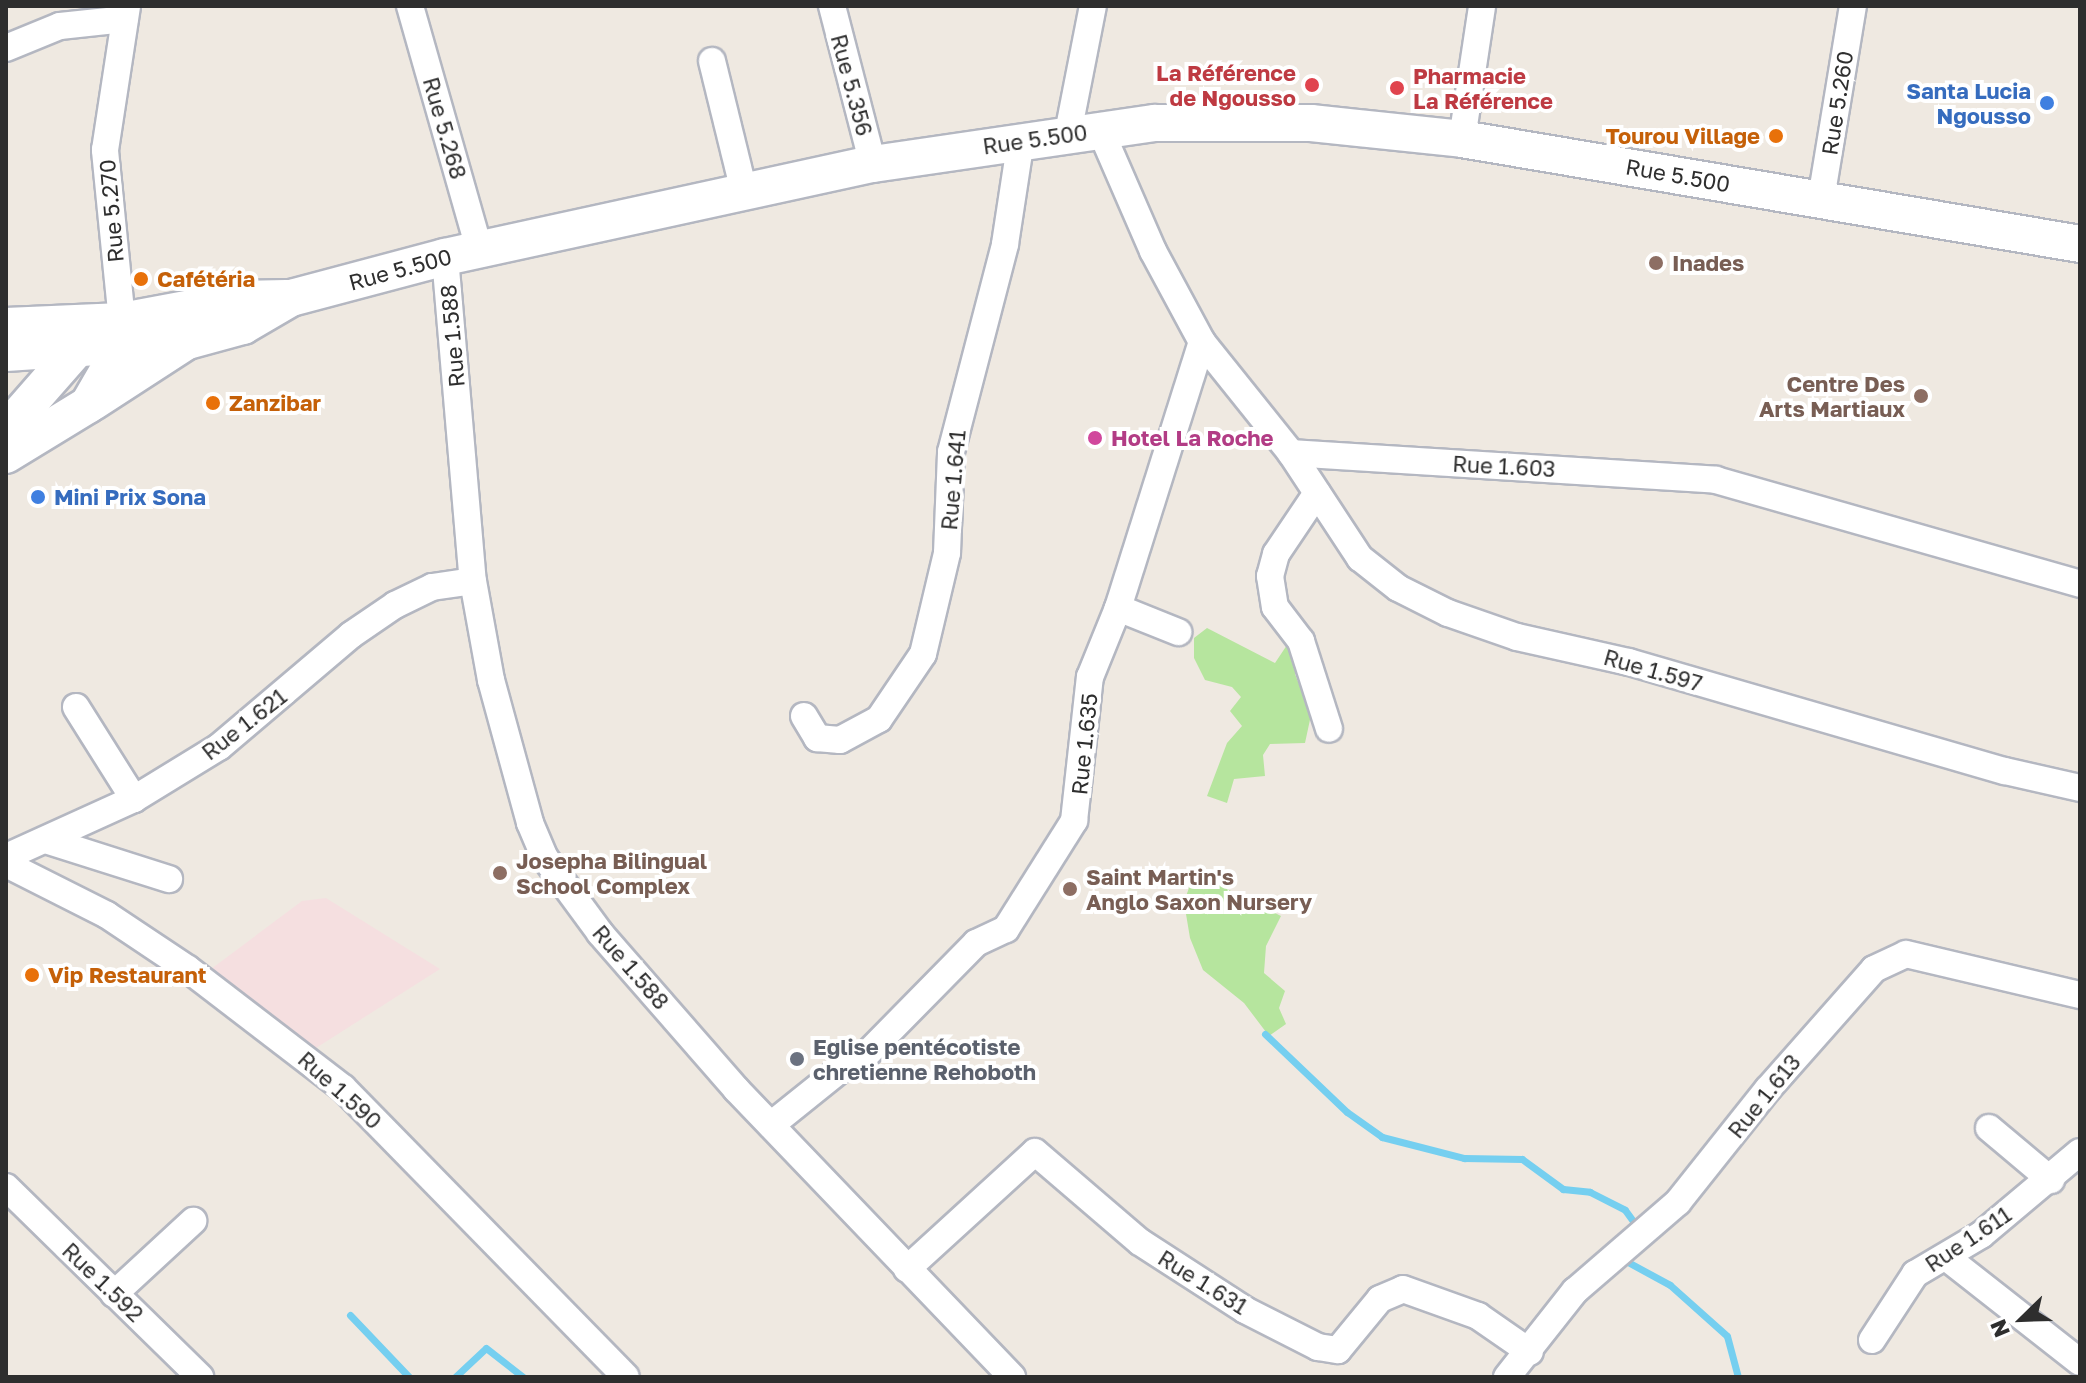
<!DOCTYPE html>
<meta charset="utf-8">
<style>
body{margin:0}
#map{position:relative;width:2086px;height:1383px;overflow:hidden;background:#efe9e1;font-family:"Golos Text",sans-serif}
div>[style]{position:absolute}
.medical>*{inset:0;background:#f5dfe0}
.green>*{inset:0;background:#b6e59e}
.stream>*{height:7px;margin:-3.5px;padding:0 3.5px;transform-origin:3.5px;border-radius:3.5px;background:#75cff0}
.roads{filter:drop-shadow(2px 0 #b4b7c1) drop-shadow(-2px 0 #b4b7c1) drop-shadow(0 2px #b4b7c1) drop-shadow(0 -2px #b4b7c1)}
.street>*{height:26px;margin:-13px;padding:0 13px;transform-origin:13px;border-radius:13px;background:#fff}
.secondary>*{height:36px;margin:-18px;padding:0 18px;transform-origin:18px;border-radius:18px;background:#fff}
.dots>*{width:22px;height:22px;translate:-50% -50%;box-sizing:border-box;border:4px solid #fff;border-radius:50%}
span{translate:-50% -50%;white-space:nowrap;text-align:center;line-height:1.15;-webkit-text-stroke:8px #fff;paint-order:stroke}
.health-label{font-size:22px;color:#be3a42;font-weight:700}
.right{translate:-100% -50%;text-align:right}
.left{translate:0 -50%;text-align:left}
.street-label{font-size:22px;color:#2e2e2e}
.shop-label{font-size:22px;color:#366cbe;font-weight:700}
.food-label{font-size:22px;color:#c56008;font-weight:700}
.education-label{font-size:22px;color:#785e54;font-weight:700}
.hotel-label{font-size:22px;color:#b23c85;font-weight:700}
.worship-label{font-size:22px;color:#5b616d;font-weight:700}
.frame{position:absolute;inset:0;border:8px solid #2e2e2e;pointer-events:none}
.north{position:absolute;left:1982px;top:1279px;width:80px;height:80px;-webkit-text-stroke:6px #fff;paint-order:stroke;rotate:247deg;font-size:22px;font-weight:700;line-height:32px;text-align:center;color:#2e2e2e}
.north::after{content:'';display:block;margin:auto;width:28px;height:36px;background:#2e2e2e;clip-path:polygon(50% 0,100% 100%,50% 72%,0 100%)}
</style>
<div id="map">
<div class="medical">
<div style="clip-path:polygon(326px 898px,440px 969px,305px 1055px,207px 972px,302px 901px)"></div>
</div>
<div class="green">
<div style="clip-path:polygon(1207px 628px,1275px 663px,1287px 645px,1301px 656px,1295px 674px,1311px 715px,1305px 743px,1270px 744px,1263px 755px,1265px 776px,1234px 779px,1227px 803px,1207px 796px,1227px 743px,1242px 726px,1230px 711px,1241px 697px,1232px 687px,1205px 680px,1194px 658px,1194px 638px)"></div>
<div style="clip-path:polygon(1211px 881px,1281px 916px,1266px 946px,1264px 973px,1285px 991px,1279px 1008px,1286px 1024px,1269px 1036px,1244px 1003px,1203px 970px,1190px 938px,1184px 902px,1190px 885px)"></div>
</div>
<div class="stream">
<div style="left:1265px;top:1034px;width:113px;rotate:43.6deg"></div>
<div style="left:1347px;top:1112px;width:43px;rotate:35.5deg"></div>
<div style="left:1382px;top:1137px;width:85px;rotate:14.4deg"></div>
<div style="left:1464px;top:1158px;width:58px;rotate:1deg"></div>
<div style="left:1522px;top:1159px;width:51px;rotate:36.2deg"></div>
<div style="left:1563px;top:1189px;width:27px;rotate:6deg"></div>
<div style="left:1590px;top:1192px;width:39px;rotate:27deg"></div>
<div style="left:1625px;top:1210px;width:24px;rotate:54deg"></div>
<div style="left:1628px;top:1255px;width:6px;rotate:108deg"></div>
<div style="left:1626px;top:1261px;width:50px;rotate:28.6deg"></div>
<div style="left:1670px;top:1285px;width:76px;rotate:41.8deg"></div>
<div style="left:1727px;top:1336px;width:42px;rotate:75deg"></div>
<div style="left:350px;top:1315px;width:86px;rotate:46.4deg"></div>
<div style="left:455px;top:1377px;width:42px;rotate:-43.1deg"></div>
<div style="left:486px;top:1348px;width:47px;rotate:38.1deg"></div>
</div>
<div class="roads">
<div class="street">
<div style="left:410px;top:6px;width:253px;rotate:74.1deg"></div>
<div style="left:832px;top:6px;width:163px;rotate:75.5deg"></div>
<div style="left:6px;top:48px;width:58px;rotate:-22.2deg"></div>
<div style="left:60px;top:26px;width:65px;rotate:-6.1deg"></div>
<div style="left:712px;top:61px;width:134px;rotate:76.2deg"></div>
<div style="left:1100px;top:129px;width:133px;rotate:66.5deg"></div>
<div style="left:1153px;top:251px;width:103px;rotate:61.7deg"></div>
<div style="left:1202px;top:342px;width:142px;rotate:51.3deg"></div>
<div style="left:1291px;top:453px;width:426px;rotate:3.6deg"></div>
<div style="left:1716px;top:480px;width:379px;rotate:15.9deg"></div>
<div style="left:1068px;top:133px;width:129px;rotate:-78.9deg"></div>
<div style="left:1462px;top:139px;width:134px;rotate:-81.4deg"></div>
<div style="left:1821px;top:199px;width:196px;rotate:-80.6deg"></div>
<div style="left:445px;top:257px;width:325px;rotate:85.1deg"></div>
<div style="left:473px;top:581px;width:101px;rotate:79.7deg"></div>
<div style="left:491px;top:680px;width:148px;rotate:74.7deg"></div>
<div style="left:530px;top:823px;width:38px;rotate:67deg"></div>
<div style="left:545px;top:858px;width:93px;rotate:53.7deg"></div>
<div style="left:600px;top:933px;width:207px;rotate:48.9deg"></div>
<div style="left:736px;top:1089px;width:399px;rotate:46.2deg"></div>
<div style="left:122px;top:321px;width:172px;rotate:-95.7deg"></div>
<div style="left:105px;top:150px;width:146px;rotate:-81.3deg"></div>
<div style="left:1291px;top:453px;width:126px;rotate:56.7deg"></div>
<div style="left:1360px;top:558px;width:48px;rotate:38.3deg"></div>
<div style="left:1398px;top:588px;width:56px;rotate:26.6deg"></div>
<div style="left:1448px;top:613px;width:73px;rotate:19.2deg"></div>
<div style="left:1517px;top:637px;width:115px;rotate:12.6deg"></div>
<div style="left:1629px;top:662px;width:391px;rotate:16.2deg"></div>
<div style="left:2005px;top:771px;width:77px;rotate:12.8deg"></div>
<div style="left:1317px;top:493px;width:73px;rotate:123.9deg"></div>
<div style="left:1276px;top:554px;width:23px;rotate:105deg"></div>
<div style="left:1270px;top:576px;width:31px;rotate:81deg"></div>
<div style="left:1275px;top:607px;width:43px;rotate:52.6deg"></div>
<div style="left:1301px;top:641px;width:92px;rotate:72.3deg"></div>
<div style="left:1118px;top:608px;width:65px;rotate:21.8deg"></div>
<div style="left:76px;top:707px;width:109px;rotate:57.8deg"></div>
<div style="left:804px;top:716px;width:26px;rotate:59deg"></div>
<div style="left:817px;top:738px;width:23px;rotate:5deg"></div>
<div style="left:840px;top:740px;width:44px;rotate:-28.3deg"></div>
<div style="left:879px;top:719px;width:78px;rotate:-55.9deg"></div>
<div style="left:923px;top:654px;width:104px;rotate:-76.6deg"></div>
<div style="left:947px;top:553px;width:101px;rotate:-87.7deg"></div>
<div style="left:951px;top:452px;width:215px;rotate:-75.4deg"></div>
<div style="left:1005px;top:244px;width:105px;rotate:-81.3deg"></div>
<div style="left:49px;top:841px;width:126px;rotate:17.6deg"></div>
<div style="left:6px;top:857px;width:141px;rotate:-24.4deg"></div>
<div style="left:134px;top:799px;width:100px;rotate:-31.5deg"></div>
<div style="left:219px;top:747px;width:173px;rotate:-40.3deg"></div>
<div style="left:351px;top:635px;width:53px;rotate:-34.3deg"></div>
<div style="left:395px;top:605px;width:41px;rotate:-25.9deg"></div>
<div style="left:432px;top:587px;width:41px;rotate:-8.3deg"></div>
<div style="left:6px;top:864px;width:113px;rotate:26.8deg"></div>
<div style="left:107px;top:915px;width:97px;rotate:33.7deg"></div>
<div style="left:188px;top:969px;width:195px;rotate:37.5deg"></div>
<div style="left:343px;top:1088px;width:404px;rotate:45.6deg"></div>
<div style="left:771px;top:1125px;width:102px;rotate:-38.7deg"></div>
<div style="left:851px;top:1061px;width:10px;rotate:-6deg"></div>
<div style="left:861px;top:1060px;width:164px;rotate:-45.5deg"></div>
<div style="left:976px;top:943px;width:33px;rotate:-25deg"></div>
<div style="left:1006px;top:929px;width:128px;rotate:-57.8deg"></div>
<div style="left:1074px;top:821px;width:145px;rotate:-83.7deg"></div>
<div style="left:1090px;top:677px;width:74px;rotate:-67.9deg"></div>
<div style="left:1118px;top:608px;width:279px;rotate:-72.5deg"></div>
<div style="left:1989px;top:1128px;width:81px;rotate:40deg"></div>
<div style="left:6px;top:1187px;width:272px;rotate:44.4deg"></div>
<div style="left:1946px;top:1257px;width:170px;rotate:38.1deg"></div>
<div style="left:907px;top:1269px;width:173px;rotate:-42.4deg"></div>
<div style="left:1035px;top:1152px;width:138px;rotate:40.6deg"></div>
<div style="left:1140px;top:1242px;width:125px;rotate:32.9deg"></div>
<div style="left:1245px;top:1310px;width:82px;rotate:26.9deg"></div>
<div style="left:1318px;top:1347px;width:20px;rotate:9deg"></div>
<div style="left:1338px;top:1350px;width:66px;rotate:-50.5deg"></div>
<div style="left:1380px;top:1299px;width:25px;rotate:-23deg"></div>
<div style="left:1403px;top:1289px;width:80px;rotate:19.8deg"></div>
<div style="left:1478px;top:1316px;width:63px;rotate:34.7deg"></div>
<div style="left:114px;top:1294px;width:108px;rotate:-42.7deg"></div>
<div style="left:1872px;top:1340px;width:79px;rotate:-56.9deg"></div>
<div style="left:1915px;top:1274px;width:77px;rotate:-30.6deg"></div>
<div style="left:1981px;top:1235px;width:129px;rotate:-40deg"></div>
<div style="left:1507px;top:1377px;width:110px;rotate:-51.7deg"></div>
<div style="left:1575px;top:1291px;width:136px;rotate:-40.8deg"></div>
<div style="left:1678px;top:1202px;width:144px;rotate:-51.5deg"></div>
<div style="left:1768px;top:1089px;width:160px;rotate:-48.5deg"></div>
<div style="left:1874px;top:969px;width:35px;rotate:-25deg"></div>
<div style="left:1906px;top:954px;width:179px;rotate:13.3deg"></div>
</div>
<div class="secondary">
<div style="left:6px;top:326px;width:116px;rotate:-2.5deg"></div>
<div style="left:122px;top:321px;width:120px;rotate:-10.6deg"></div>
<div style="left:240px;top:299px;width:46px;rotate:-1.2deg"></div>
<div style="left:6px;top:353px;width:182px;rotate:-3.8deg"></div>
<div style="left:188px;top:341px;width:57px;rotate:-15.3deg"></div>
<div style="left:243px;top:326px;width:56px;rotate:-30.3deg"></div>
<div style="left:291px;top:298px;width:159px;rotate:-14.9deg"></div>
<div style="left:445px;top:257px;width:438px;rotate:-12.3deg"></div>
<div style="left:873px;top:164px;width:285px;rotate:-8.3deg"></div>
<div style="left:1155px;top:123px;width:156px"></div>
<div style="left:1311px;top:123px;width:152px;rotate:6deg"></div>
<div style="left:1462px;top:139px;width:627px;rotate:9.64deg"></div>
<div style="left:93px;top:402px;width:108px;rotate:-33deg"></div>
<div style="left:6px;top:442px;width:29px;rotate:-65deg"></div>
<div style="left:18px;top:416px;width:85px;rotate:-48.8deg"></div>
<div style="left:74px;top:352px;width:16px;rotate:-83deg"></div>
<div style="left:6px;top:455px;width:96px;rotate:-31.4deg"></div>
<div style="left:88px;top:405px;width:66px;rotate:-59.9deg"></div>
<div style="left:121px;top:348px;width:18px;rotate:-90deg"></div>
</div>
</div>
<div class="dots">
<div style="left:1312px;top:85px;background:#e0444e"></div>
<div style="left:1397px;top:88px;background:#e0444e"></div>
<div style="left:2047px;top:103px;background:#3f7fe0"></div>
<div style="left:1776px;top:136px;background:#e8710a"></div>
<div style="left:1656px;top:263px;background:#8d6e63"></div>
<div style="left:141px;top:279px;background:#e8710a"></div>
<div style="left:1921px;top:396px;background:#8d6e63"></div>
<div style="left:213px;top:403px;background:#e8710a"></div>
<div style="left:1095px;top:438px;background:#d1479c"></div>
<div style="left:38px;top:497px;background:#3f7fe0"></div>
<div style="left:500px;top:873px;background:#8d6e63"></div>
<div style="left:1070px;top:889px;background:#8d6e63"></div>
<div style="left:32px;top:975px;background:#e8710a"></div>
<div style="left:797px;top:1059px;background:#6b7280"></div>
</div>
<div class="health-label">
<span class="right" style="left:1296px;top:85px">La Référence<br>de Ngousso</span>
<span class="left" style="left:1413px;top:88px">Pharmacie<br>La Référence</span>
</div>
<div class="street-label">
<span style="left:852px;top:85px;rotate:75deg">Rue 5.356</span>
<span style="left:1837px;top:103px;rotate:-81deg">Rue 5.260</span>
<span style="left:445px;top:128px;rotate:74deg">Rue 5.268</span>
<span style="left:1035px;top:139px;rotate:-8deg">Rue 5.500</span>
<span style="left:1678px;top:175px;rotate:10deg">Rue 5.500</span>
<span style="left:111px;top:211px;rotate:-95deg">Rue 5.270</span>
<span style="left:400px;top:269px;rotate:-15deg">Rue 5.500</span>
<span style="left:452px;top:336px;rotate:-95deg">Rue 1.588</span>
<span style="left:1504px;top:466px;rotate:3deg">Rue 1.603</span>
<span style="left:953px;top:480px;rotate:-85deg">Rue 1.641</span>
<span style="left:1653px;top:670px;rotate:16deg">Rue 1.597</span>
<span style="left:244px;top:724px;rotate:-38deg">Rue 1.621</span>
<span style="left:1084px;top:744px;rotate:-84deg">Rue 1.635</span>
<span style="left:631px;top:967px;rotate:49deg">Rue 1.588</span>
<span style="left:340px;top:1090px;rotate:42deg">Rue 1.590</span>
<span style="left:1764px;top:1096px;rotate:-51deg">Rue 1.613</span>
<span style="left:1968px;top:1239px;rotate:-34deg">Rue 1.611</span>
<span style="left:103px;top:1282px;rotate:44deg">Rue 1.592</span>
<span style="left:1203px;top:1282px;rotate:32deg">Rue 1.631</span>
</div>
<div class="shop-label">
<span class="right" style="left:2031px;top:103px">Santa Lucia<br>Ngousso</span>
<span class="left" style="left:54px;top:497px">Mini Prix Sona</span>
</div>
<div class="food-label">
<span class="right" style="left:1760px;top:136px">Tourou Village</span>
<span class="left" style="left:157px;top:279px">Cafétéria</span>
<span class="left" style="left:229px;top:403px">Zanzibar</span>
<span class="left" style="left:48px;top:975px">Vip Restaurant</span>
</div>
<div class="education-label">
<span class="left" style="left:1672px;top:263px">Inades</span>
<span class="right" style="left:1905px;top:396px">Centre Des<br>Arts Martiaux</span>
<span class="left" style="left:516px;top:873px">Josepha Bilingual<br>School Complex</span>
<span class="left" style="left:1086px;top:889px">Saint Martin's<br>Anglo Saxon Nursery</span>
</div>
<div class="hotel-label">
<span class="left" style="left:1111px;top:438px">Hotel La Roche</span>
</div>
<div class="worship-label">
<span class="left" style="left:813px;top:1059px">Eglise pentécotiste<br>chretienne Rehoboth</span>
</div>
<div class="frame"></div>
<div class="north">N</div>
</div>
